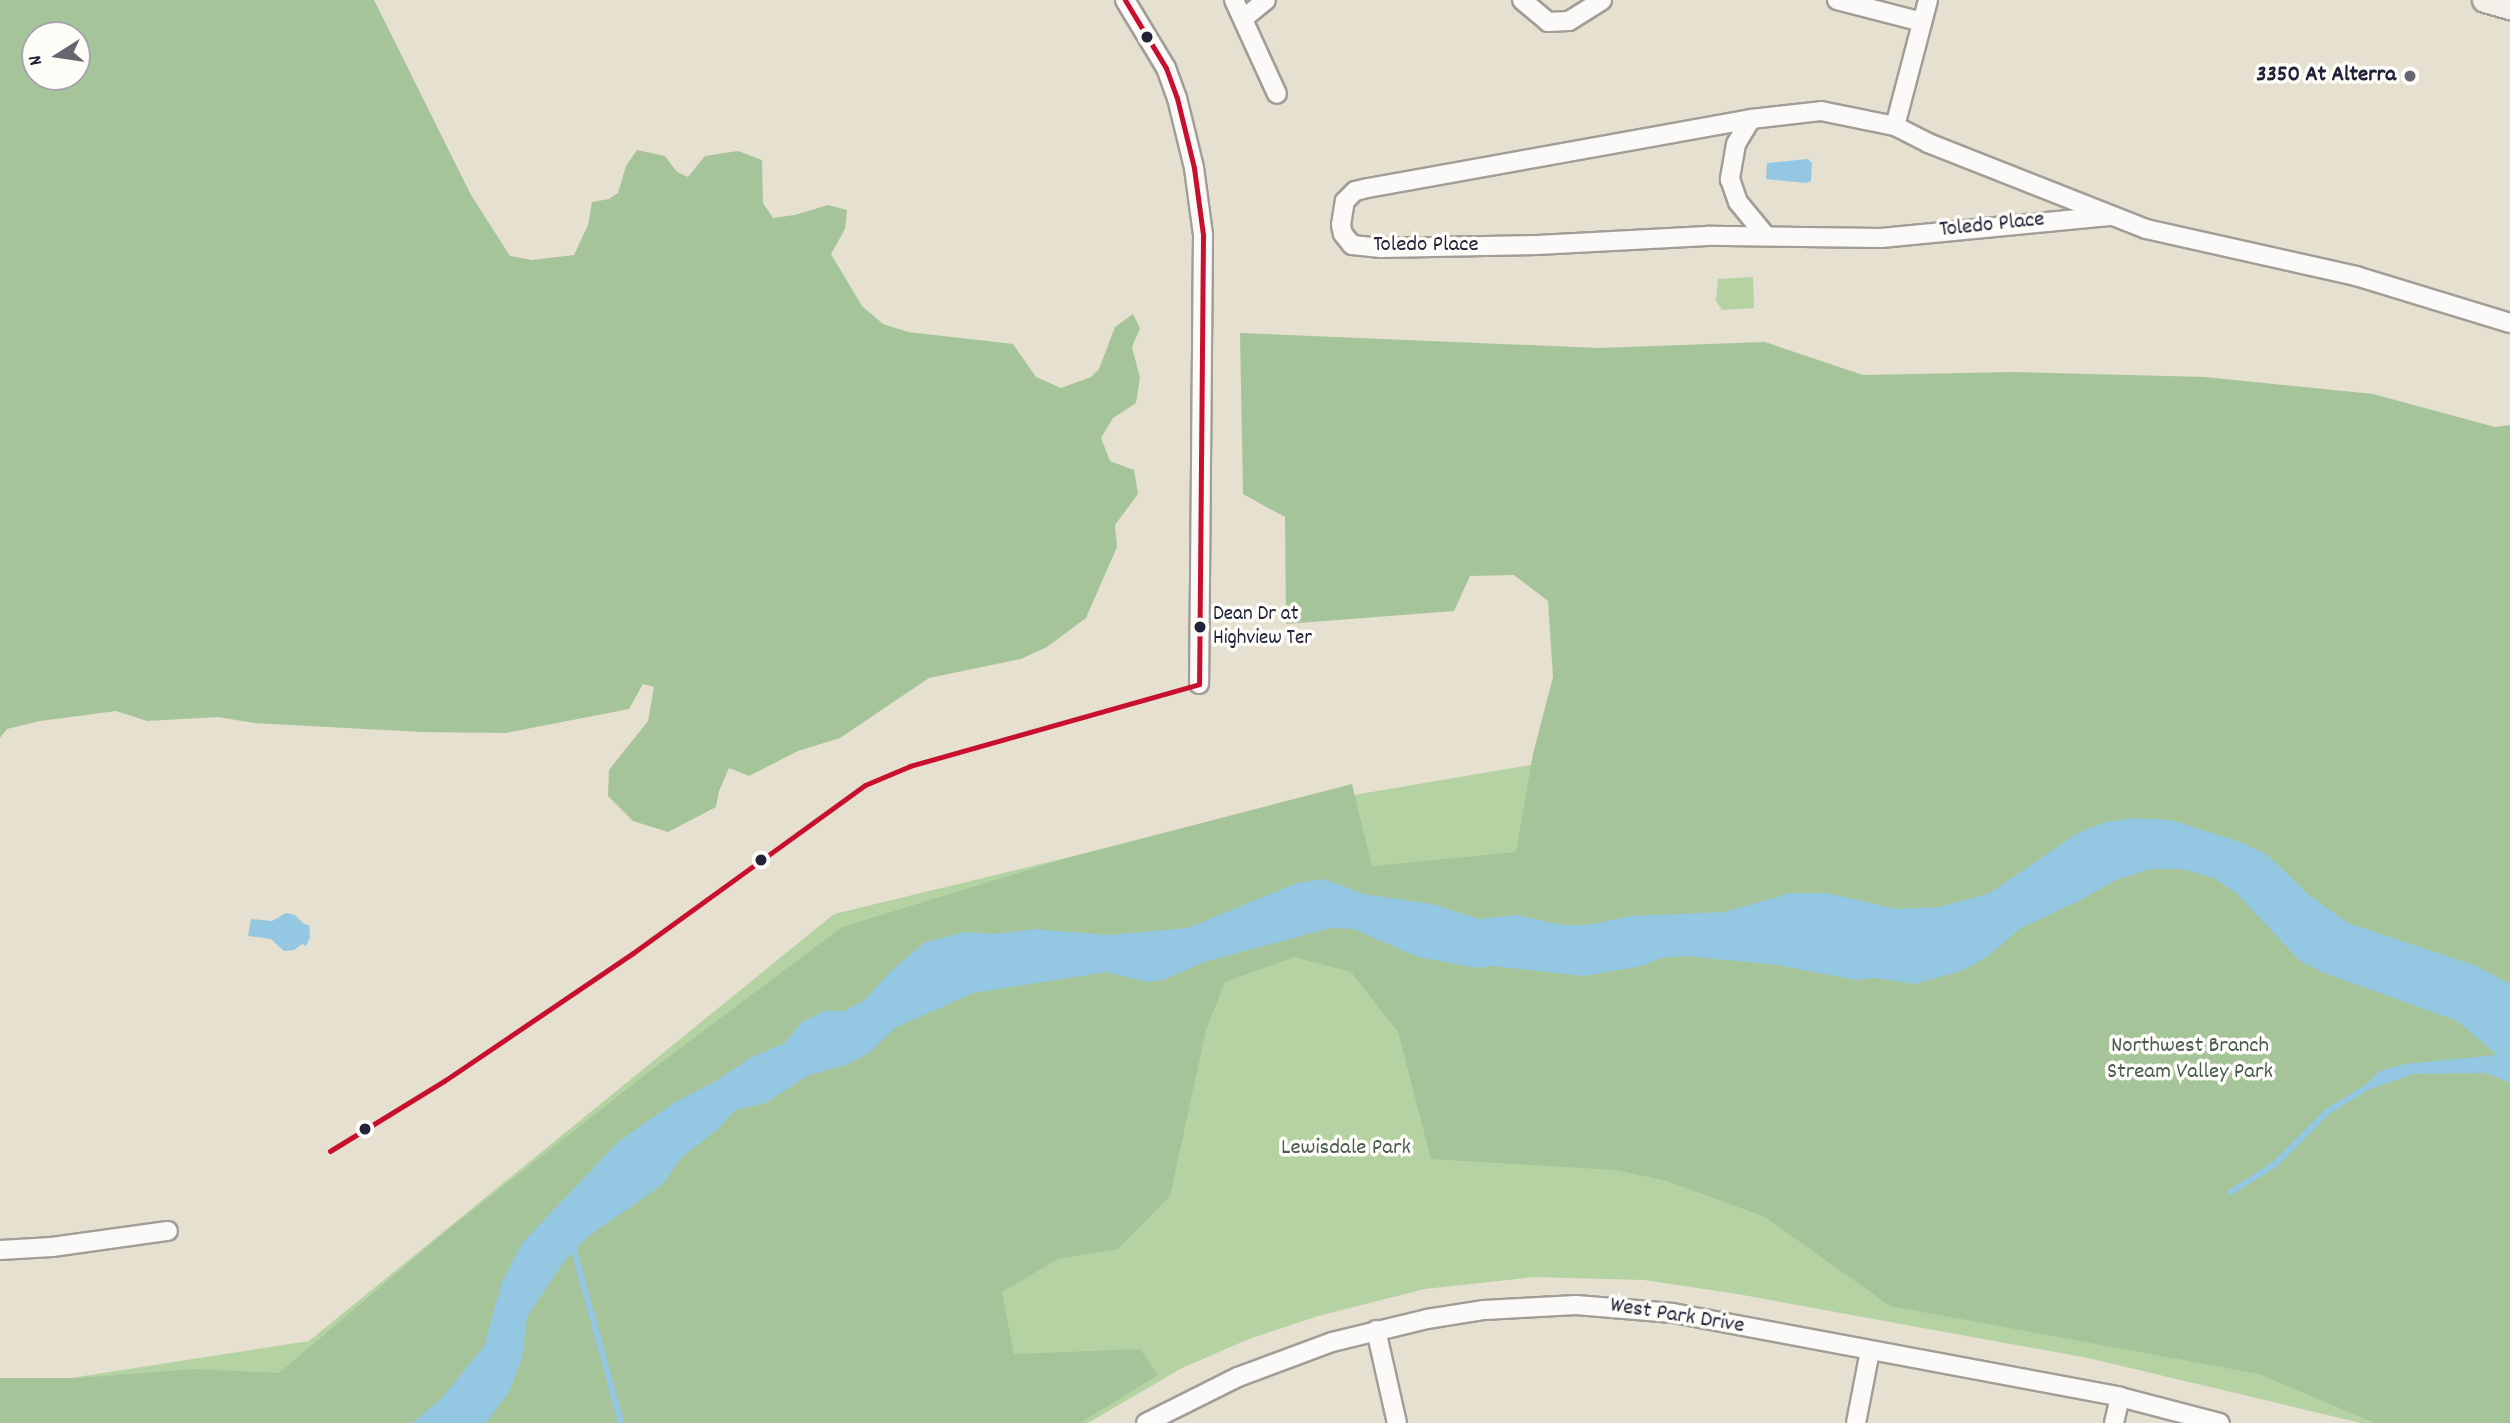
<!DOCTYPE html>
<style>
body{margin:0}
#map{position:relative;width:2510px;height:1423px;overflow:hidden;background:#e5e0cf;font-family:Dekko,sans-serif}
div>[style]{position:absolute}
.green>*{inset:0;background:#b5d3a2}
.forest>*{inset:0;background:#a6c499}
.water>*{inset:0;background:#93c7e2}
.stream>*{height:6px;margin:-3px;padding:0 3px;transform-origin:3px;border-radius:3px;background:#93c7e2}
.roads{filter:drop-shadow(2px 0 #a19e97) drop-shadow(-2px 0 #a19e97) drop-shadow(0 2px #a19e97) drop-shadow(0 -2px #a19e97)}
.street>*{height:18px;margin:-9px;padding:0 9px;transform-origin:9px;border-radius:9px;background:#fbfaf8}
.secondary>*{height:24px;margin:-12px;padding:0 12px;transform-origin:12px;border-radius:12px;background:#f3f0e9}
.bus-1>*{height:5px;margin:-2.5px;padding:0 2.5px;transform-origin:2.5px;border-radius:2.5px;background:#c8102e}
.dots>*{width:19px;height:19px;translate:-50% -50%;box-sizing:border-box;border:4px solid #fdfcf7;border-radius:50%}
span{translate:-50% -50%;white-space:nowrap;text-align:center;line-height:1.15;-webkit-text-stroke:7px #fdfcf7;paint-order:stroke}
.bus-label{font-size:21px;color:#22223b}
.left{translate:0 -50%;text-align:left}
.poi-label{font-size:23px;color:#22223b;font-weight:700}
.right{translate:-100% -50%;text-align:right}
.street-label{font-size:23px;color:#22223b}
.park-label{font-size:23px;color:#485c52}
.north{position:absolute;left:21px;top:21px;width:70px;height:70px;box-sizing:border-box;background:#fdfcf7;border:2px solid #a5a5ac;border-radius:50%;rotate:258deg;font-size:19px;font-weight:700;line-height:28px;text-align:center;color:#22223b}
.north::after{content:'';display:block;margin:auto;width:24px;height:32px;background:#66646f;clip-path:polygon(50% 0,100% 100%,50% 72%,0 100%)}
</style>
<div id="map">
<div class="green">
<div style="clip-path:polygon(1753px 277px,1754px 308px,1722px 310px,1716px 301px,1718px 279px)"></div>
<div style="clip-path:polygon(1636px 747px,2510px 1423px,2361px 1423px,2088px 1358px,1737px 1294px,1644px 1280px,1534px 1277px,1425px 1289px,1318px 1316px,1249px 1339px,1182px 1368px,1088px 1423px,0 1423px,0 1389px,309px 1341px,834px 914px,1259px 811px)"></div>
</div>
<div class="forest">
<div style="clip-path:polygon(evenodd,0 0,374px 0,471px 195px,510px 256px,532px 260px,574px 255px,588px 225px,592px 202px,609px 199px,618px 193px,626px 166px,637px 150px,665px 156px,677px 172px,688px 177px,705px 156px,738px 151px,762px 160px,763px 203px,773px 218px,795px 215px,828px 205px,847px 210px,845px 229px,831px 254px,862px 306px,883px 324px,908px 332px,1013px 344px,1036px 377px,1061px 388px,1091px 377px,1099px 369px,1115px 327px,1133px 314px,1140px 328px,1132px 347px,1140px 378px,1136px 403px,1113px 418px,1101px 438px,1110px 461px,1134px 470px,1138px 494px,1115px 525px,1117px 547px,1086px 618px,1047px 647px,1021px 659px,929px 678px,840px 738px,798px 751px,749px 776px,729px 768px,719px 791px,716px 807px,668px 832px,633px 821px,608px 796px,609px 770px,648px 721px,654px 687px,643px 684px,629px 709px,506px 733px,421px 732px,254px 723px,218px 717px,147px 721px,116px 711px,40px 721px,7px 729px,0 738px,0 0,77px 35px,77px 77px,35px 77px,35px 35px,77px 35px)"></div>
<div style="clip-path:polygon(1240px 333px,1599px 348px,1765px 342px,1863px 375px,2012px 372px,2205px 377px,2373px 394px,2495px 427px,2510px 425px,2510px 1423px,2375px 1423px,2259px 1374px,1890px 1306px,1765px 1217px,1667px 1181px,1615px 1170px,1431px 1159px,1398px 1032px,1351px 972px,1294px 957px,1225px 982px,1206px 1030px,1170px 1196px,1118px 1249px,1058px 1259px,1002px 1292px,1014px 1354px,1140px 1349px,1158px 1375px,1080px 1423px,0 1423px,0 1378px,79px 1378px,194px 1369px,279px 1373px,445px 1232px,655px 1067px,842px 927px,1067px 858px,1352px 784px,1372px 866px,1516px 852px,1533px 754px,1553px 677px,1548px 601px,1514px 575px,1470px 576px,1454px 611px,1286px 624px,1285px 517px,1243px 494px)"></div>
</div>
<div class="water">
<div style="clip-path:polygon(1808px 159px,1812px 163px,1811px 181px,1806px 183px,1766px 179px,1767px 163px)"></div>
<div style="clip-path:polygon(2134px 818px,2171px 820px,2240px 842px,2266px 854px,2309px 895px,2348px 923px,2476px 966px,2510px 984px,2510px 1083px,2486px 1073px,2413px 1074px,2354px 1095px,2380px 1071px,2404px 1064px,2497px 1055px,2457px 1021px,2322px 972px,2300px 961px,2235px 892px,2213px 878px,2182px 869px,2151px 869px,2116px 880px,2081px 900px,2021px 928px,1988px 956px,1964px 970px,1915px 984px,1875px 978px,1855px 980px,1777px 965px,1684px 956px,1661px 958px,1642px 966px,1584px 976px,1492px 966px,1476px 968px,1418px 957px,1353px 929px,1331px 928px,1207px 961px,1163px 980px,1147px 982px,1107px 972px,973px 993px,895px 1028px,869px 1053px,849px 1064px,807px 1076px,766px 1103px,735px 1110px,717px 1130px,682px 1157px,662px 1185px,590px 1235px,565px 1260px,527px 1317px,522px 1359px,509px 1392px,486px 1423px,412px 1423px,441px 1399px,484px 1346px,502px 1282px,522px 1243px,619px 1141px,675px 1102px,716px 1081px,750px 1058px,785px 1043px,802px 1022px,824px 1011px,844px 1011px,865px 1000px,889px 973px,925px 942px,966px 932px,994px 934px,1034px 929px,1108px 935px,1188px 928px,1297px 883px,1324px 879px,1363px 894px,1432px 904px,1479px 919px,1516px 915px,1562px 925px,1588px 925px,1631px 916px,1724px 912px,1790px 893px,1827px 893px,1896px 909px,1939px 907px,1990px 893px,2076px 834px,2102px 823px)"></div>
<div style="clip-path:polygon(286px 913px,295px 915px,304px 924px,309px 925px,310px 937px,306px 946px,302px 944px,294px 950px,284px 951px,271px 939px,248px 936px,251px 919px,272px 921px)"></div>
</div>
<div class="stream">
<div style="left:2231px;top:1192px;width:52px;rotate:-32.5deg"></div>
<div style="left:2275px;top:1164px;width:74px;rotate:-45deg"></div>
<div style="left:2327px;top:1112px;width:40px;rotate:-32deg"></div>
<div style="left:573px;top:1246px;width:183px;rotate:74.8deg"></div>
</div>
<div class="roads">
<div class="street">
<div style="left:1125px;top:0;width:79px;rotate:58.9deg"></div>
<div style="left:1166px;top:68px;width:32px;rotate:70deg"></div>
<div style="left:1177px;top:98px;width:72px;rotate:76.3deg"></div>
<div style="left:1194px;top:168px;width:68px;rotate:82.3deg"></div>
<div style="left:1203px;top:235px;width:449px;rotate:90.5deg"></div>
<div style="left:1234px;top:0;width:103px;rotate:65.4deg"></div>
<div style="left:1522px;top:0;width:34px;rotate:40deg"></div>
<div style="left:1548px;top:22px;width:21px;rotate:-3deg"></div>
<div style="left:1569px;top:21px;width:39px;rotate:-32deg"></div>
<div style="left:1837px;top:0;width:88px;rotate:14.5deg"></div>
<div style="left:1244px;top:18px;width:28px;rotate:-39deg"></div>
<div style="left:1751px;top:119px;width:29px;rotate:121deg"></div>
<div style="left:1736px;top:144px;width:36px;rotate:100deg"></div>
<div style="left:1730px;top:179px;width:24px;rotate:71deg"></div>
<div style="left:1738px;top:202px;width:44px;rotate:50.5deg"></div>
<div style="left:1895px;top:126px;width:130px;rotate:-75.3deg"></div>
<div style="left:2109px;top:216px;width:229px;rotate:174.5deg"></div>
<div style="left:1881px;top:238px;width:174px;rotate:-179.3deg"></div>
<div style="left:1707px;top:236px;width:170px;rotate:177deg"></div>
<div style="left:1537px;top:245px;width:156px;rotate:178.9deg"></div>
<div style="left:1381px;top:248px;width:29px;rotate:-174deg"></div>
<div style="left:1352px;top:245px;width:14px;rotate:-129deg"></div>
<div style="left:1343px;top:234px;width:9px;rotate:-103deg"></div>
<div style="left:1341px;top:225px;width:24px;rotate:-81deg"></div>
<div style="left:1345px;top:201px;width:14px;rotate:-45deg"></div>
<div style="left:1355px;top:191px;width:13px;rotate:-13deg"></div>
<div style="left:1368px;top:188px;width:389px;rotate:-10.2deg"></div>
<div style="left:1751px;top:119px;width:70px;rotate:-6.5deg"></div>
<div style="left:1821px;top:111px;width:76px;rotate:11.5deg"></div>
<div style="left:1895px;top:126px;width:37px;rotate:27deg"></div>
<div style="left:1928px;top:143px;width:234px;rotate:21.5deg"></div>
<div style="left:2146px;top:229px;width:215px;rotate:12.6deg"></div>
<div style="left:2356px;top:276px;width:161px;rotate:17deg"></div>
<div style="left:0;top:1250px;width:52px;rotate:-3.3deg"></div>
<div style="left:52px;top:1247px;width:117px;rotate:-7.9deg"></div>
<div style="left:1376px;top:1330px;width:95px;rotate:77.3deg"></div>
<div style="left:1146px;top:1423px;width:103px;rotate:-26.6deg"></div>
<div style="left:1238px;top:1377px;width:100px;rotate:-20.4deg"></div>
<div style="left:1332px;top:1342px;width:98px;rotate:-13.6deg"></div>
<div style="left:1427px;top:1319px;width:58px;rotate:-9deg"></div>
<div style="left:1484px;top:1310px;width:92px;rotate:-3.1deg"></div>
<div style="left:1576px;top:1305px;width:97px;rotate:4.7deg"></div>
<div style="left:1673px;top:1313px;width:455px;rotate:10.6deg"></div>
<div style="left:2120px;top:1397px;width:103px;rotate:14.6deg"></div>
<div style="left:1856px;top:1423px;width:73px;rotate:-79deg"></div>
<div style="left:2114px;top:1423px;width:27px;rotate:-77deg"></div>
</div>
<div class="secondary">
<div style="left:2485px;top:0;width:26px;rotate:16deg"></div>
</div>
</div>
<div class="bus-1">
<div style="left:1125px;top:0;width:79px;rotate:58.9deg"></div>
<div style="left:1166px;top:68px;width:32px;rotate:70deg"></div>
<div style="left:1177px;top:98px;width:72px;rotate:76.3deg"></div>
<div style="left:1194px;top:168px;width:68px;rotate:82.3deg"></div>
<div style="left:1203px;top:235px;width:449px;rotate:90.5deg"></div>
<div style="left:330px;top:1151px;width:134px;rotate:-31.6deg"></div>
<div style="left:444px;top:1081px;width:228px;rotate:-34.1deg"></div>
<div style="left:633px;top:953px;width:286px;rotate:-35.9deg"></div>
<div style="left:865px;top:785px;width:49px;rotate:-22.9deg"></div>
<div style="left:910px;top:766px;width:300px;rotate:-15.8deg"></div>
</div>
<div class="dots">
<div style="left:1147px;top:37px;background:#22223b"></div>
<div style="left:2410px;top:76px;background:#66646f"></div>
<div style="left:1200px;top:627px;background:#22223b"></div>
<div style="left:761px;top:860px;background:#22223b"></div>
<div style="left:365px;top:1129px;background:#22223b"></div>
</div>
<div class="bus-label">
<span class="left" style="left:1213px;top:627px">Dean Dr at<br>Highview Ter</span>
</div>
<div class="poi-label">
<span class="right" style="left:2396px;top:76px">3350 At Alterra</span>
</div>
<div class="street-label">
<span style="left:1992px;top:226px;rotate:-6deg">Toledo Place</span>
<span style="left:1426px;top:246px">Toledo Place</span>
<span style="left:1677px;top:1317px;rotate:9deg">West Park Drive</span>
</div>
<div class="park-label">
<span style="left:2190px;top:1060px">Northwest Branch<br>Stream Valley Park</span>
<span style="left:1346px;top:1149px">Lewisdale Park</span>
</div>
<div class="north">N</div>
</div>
